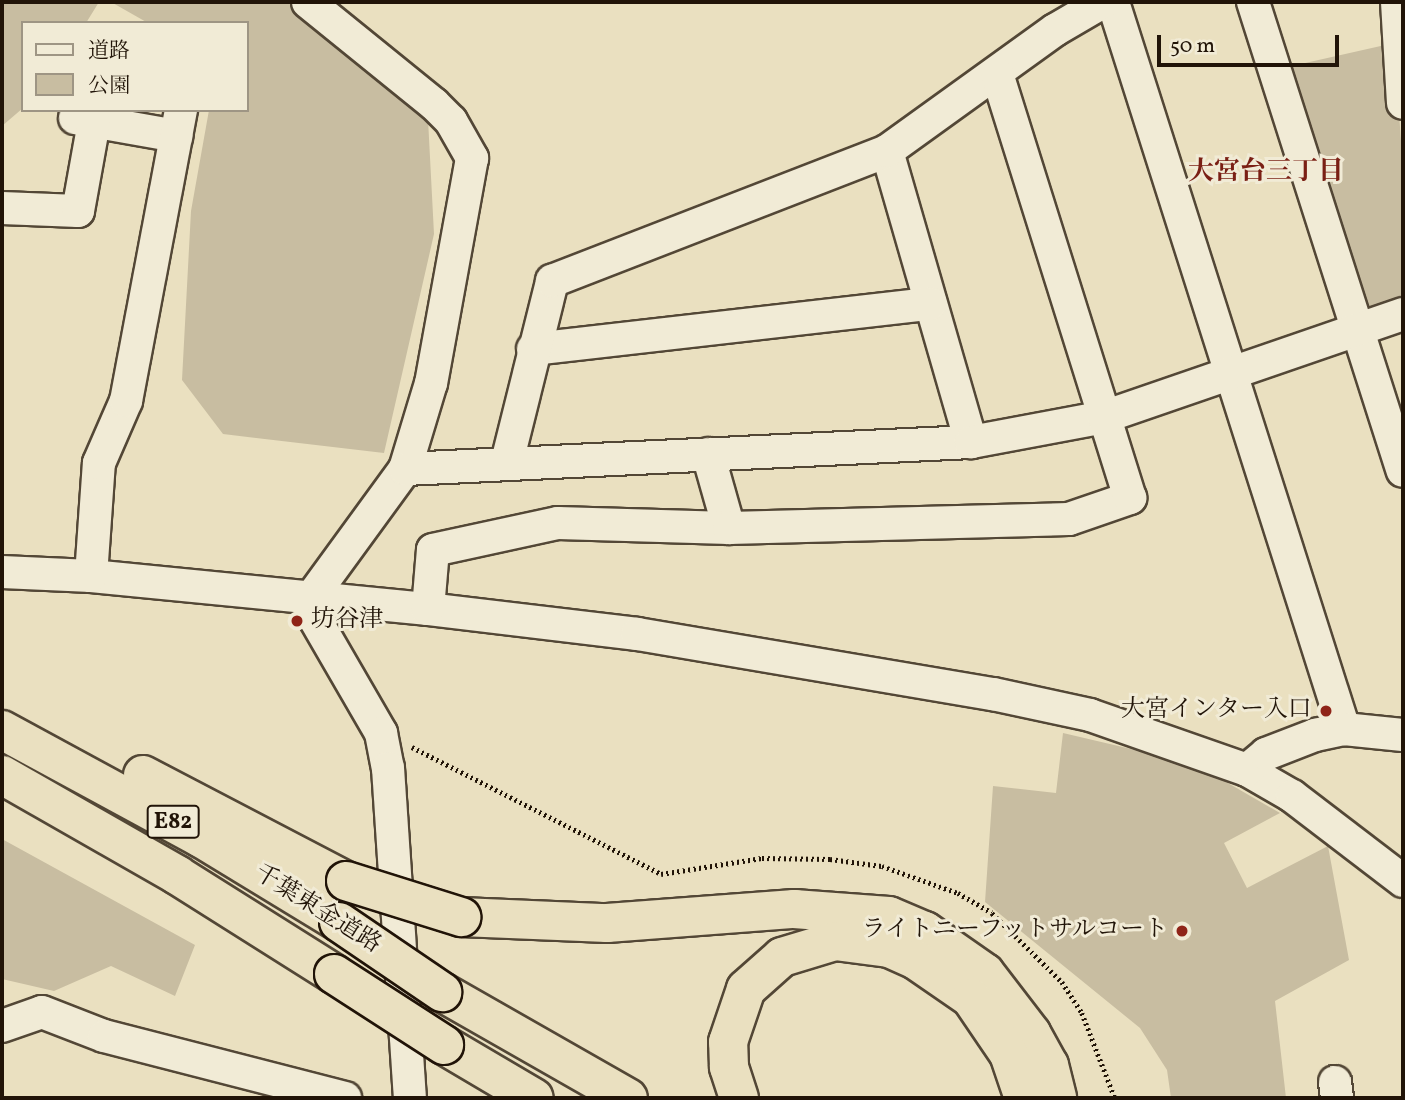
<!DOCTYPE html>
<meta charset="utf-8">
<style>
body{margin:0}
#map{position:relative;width:1405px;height:1100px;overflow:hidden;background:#eae0c0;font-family:Vollkorn,"Noto Serif JP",serif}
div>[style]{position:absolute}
.green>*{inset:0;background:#c8bda1}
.path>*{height:4.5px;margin-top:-2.25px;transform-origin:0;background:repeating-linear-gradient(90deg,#211408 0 2px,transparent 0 5.5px)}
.roads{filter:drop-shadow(2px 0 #534736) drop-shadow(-2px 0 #534736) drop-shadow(0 2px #534736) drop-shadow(0 -2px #534736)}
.minor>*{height:32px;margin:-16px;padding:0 16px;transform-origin:16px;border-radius:16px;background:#f1ebd6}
.highway>*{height:38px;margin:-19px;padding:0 19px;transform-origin:19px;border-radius:19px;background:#eae0c0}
.bridges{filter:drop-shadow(2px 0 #211408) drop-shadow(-2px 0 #211408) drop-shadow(0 2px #211408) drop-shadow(0 -2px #211408)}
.highway-bridge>*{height:38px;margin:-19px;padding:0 19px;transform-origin:19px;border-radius:19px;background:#eae0c0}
.dots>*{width:19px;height:19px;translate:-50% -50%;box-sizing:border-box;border:4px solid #f1ebd6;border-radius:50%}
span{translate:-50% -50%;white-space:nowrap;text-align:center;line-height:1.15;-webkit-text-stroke:6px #f1ebd6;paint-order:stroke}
.shield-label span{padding:2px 5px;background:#f1ebd6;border:2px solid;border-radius:5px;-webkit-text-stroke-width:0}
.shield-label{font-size:23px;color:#211408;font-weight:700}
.poi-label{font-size:24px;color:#211408}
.left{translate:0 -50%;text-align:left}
.right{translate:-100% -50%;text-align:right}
.street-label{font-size:24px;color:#211408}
.neighbourhood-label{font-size:26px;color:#7a1f14;font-weight:700}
.frame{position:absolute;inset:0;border:4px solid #211408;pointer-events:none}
.legend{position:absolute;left:21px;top:21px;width:228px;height:91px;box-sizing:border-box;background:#f1ebd6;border:2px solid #9e9584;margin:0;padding:9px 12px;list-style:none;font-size:21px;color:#211408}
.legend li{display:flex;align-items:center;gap:14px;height:35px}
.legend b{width:35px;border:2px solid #9e9584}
.scale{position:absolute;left:1157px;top:35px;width:182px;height:32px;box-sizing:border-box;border:4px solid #211408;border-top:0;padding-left:9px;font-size:21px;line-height:24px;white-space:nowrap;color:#211408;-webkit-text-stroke:5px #f1ebd6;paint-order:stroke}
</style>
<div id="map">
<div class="green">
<div style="clip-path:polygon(2px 2px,99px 2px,86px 23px,23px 23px,23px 108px,2px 126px)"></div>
<div style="clip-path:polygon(111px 2px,288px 2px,428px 119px,434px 234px,384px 453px,223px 434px,182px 380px,191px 211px,209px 110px,247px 110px,247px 23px,148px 23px)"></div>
<div style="clip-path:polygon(1394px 43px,1403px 169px,1403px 309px,1367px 312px,1283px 68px)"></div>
<div style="clip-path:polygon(1063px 733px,1195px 764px,1280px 813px,1224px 843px,1247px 888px,1328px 846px,1349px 960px,1275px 1001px,1286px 1098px,1171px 1098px,1167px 1070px,1140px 1028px,985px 902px,993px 786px,1056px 793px)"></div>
<div style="clip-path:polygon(2px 839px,195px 945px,175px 996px,111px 966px,54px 991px,2px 979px)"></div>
</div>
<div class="path">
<div style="left:412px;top:747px;width:280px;rotate:27deg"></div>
<div style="left:661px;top:874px;width:102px;rotate:-9deg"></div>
<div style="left:762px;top:858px;width:68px;rotate:0.8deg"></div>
<div style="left:830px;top:859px;width:52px;rotate:7.7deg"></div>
<div style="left:882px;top:866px;width:81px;rotate:19.6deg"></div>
<div style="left:958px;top:893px;width:39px;rotate:30deg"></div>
<div style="left:992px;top:913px;width:98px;rotate:44.6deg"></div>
<div style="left:1062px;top:982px;width:37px;rotate:57deg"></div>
<div style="left:1082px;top:1013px;width:91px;rotate:68.8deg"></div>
</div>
<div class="roads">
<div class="minor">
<div style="left:308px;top:2px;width:162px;rotate:39deg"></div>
<div style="left:434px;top:104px;width:24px;rotate:45deg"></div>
<div style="left:451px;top:121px;width:43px;rotate:60.4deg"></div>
<div style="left:472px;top:158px;width:229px;rotate:100.3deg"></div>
<div style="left:431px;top:383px;width:90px;rotate:106.8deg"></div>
<div style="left:405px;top:469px;width:160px;rotate:126.1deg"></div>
<div style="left:311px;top:598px;width:21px;rotate:79deg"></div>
<div style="left:315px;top:619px;width:132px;rotate:59.9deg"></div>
<div style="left:381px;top:733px;width:36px;rotate:79deg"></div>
<div style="left:388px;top:768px;width:331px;rotate:86.2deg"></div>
<div style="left:1113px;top:2px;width:763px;rotate:72.37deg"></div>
<div style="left:1253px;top:2px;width:492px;rotate:72.3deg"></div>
<div style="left:1397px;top:2px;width:101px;rotate:86.6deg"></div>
<div style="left:75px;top:118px;width:103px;rotate:10.1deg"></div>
<div style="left:887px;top:151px;width:303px;rotate:73.9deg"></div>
<div style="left:2px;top:208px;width:76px;rotate:2.3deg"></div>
<div style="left:78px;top:211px;width:90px;rotate:-79.8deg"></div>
<div style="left:533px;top:349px;width:400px;rotate:-6.5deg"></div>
<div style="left:708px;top:454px;width:77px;rotate:74.2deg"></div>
<div style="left:507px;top:462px;width:187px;rotate:-76deg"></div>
<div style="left:552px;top:281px;width:359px;rotate:-21.2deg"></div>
<div style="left:887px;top:151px;width:207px;rotate:-35.8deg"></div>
<div style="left:1055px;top:30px;width:56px;rotate:-30.3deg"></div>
<div style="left:405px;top:469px;width:567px;rotate:-2.73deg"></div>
<div style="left:971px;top:442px;width:135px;rotate:-10.6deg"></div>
<div style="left:1104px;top:417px;width:316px;rotate:-19deg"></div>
<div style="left:2px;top:572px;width:89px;rotate:2.6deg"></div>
<div style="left:91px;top:576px;width:339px;rotate:5.6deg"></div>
<div style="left:428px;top:609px;width:210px;rotate:6.8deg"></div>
<div style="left:637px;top:634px;width:361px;rotate:9.6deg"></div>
<div style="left:993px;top:694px;width:99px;rotate:12.2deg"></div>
<div style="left:1090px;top:715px;width:166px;rotate:19.3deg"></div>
<div style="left:1247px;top:770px;width:52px;rotate:30deg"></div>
<div style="left:1292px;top:796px;width:140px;rotate:37.4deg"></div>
<div style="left:91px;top:576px;width:113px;rotate:-86deg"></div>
<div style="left:99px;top:463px;width:68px;rotate:-66.5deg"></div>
<div style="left:126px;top:401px;width:296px;rotate:-79.3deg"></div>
<div style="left:428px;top:609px;width:59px;rotate:-85.2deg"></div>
<div style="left:433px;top:550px;width:128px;rotate:-12.2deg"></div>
<div style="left:558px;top:523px;width:171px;rotate:1.7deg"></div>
<div style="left:729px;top:528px;width:340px;rotate:-1.5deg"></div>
<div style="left:1069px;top:519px;width:65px;rotate:-19deg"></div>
<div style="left:1130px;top:498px;width:444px;rotate:-107.4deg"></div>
<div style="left:1247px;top:770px;width:25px;rotate:-40deg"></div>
<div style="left:1266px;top:754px;width:53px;rotate:-21.2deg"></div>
<div style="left:1315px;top:735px;width:30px;rotate:-12deg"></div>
<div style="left:1344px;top:729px;width:59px;rotate:5.8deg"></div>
<div style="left:2px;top:1026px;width:42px;rotate:-19.3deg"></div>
<div style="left:42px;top:1012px;width:66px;rotate:21.2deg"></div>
<div style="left:104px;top:1036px;width:249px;rotate:14.4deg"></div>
<div style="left:1335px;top:1082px;width:16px;rotate:83deg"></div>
</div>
<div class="highway">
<div style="left:2px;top:730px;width:226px;rotate:28.5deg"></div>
<div style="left:201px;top:838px;width:162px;rotate:31.3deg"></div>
<div style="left:2px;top:775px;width:202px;rotate:29.7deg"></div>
<div style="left:177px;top:875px;width:186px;rotate:32.2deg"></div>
<div style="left:143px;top:775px;width:229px;rotate:27.6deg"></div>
<div style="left:461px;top:917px;width:146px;rotate:2.4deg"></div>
<div style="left:607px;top:923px;width:188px;rotate:-4.3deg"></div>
<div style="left:794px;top:909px;width:95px;rotate:4.2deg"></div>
<div style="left:889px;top:916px;width:39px;rotate:23deg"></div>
<div style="left:925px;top:931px;width:73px;rotate:35deg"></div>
<div style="left:985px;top:973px;width:76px;rotate:52.5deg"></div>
<div style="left:1031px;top:1033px;width:37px;rotate:61deg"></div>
<div style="left:1049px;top:1065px;width:34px;rotate:76deg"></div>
<div style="left:442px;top:992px;width:214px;rotate:29.7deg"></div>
<div style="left:444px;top:1045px;width:104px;rotate:30.5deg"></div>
<div style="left:739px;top:1098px;width:33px;rotate:-108deg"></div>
<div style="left:729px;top:1067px;width:25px;rotate:-92deg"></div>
<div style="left:728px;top:1042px;width:56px;rotate:-71.2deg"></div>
<div style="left:746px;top:989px;width:48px;rotate:-41.6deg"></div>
<div style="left:782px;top:957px;width:55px;rotate:-16.8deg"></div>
<div style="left:835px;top:941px;width:54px;rotate:7.4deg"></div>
<div style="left:889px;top:948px;width:30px;rotate:24deg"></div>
<div style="left:916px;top:960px;width:67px;rotate:34.6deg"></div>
<div style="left:971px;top:998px;width:68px;rotate:55.8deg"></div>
<div style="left:1009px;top:1054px;width:46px;rotate:71.2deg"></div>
</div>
</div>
<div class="bridges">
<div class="highway-bridge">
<div style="left:346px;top:881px;width:121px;rotate:17.4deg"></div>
<div style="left:339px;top:922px;width:125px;rotate:34.2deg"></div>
<div style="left:334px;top:974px;width:131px;rotate:32.8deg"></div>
</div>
</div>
<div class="dots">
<div style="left:297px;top:621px;background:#8f2418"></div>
<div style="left:1326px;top:711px;background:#8f2418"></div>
<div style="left:1182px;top:931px;background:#8f2418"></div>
</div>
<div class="shield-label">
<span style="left:173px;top:822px">E82</span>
</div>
<div class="poi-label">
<span class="left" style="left:311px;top:621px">坊谷津</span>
<span class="right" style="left:1312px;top:711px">大宮インター入口</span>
<span class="right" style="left:1168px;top:931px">ライトニーフットサルコート</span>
</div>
<div class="street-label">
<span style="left:317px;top:910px;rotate:32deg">千葉東金道路</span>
</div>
<div class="neighbourhood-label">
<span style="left:1266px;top:173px">大宮台三丁目</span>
</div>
<div class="frame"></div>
<ul class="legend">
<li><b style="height:9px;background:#f1ebd6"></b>道路</li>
<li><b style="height:19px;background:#c8bda1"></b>公園</li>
</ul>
<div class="scale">50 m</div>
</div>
